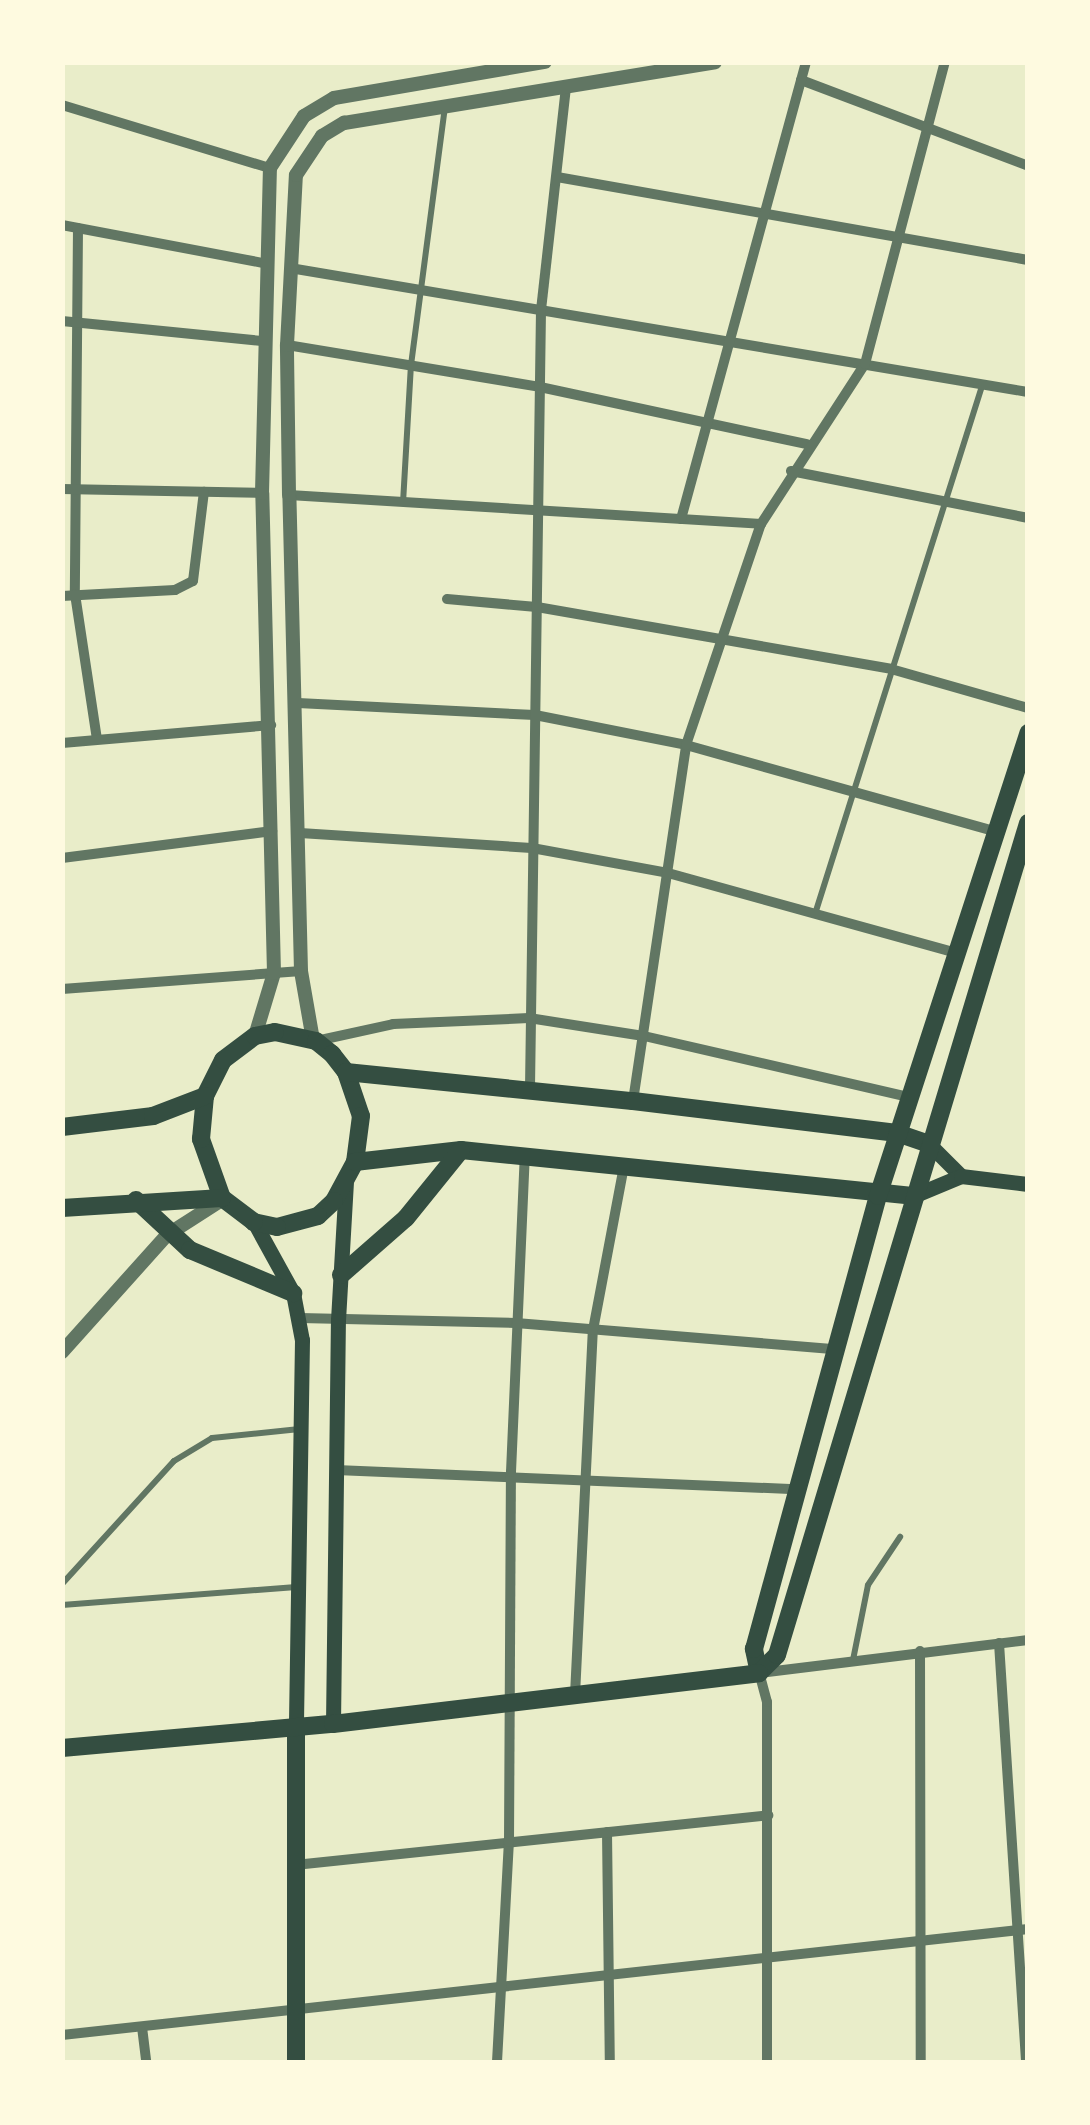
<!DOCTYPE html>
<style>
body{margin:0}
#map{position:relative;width:1090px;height:2125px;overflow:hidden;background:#e9edc9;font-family:"PT Sans Narrow",sans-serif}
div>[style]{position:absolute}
.service>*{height:6px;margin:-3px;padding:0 3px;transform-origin:3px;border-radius:3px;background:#617663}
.minor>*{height:10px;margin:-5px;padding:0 5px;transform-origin:5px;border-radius:5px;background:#617663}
.tertiary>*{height:14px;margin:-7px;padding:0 7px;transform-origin:7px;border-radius:7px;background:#617663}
.secondary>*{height:15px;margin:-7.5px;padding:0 7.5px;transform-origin:7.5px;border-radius:7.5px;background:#344e41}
.primary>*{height:18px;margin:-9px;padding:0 9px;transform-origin:9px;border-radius:9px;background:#344e41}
span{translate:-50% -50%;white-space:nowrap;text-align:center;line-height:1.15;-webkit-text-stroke:10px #fefae0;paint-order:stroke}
.frame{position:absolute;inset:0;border:65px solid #fefae0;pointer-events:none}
</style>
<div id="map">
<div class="service">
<div style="left:403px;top:503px;width:138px;rotate:-86.7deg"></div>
<div style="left:411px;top:365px;width:259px;rotate:-82.5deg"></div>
<div style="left:815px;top:914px;width:554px;rotate:-72.45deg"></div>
<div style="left:62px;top:1584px;width:166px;rotate:-47.7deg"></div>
<div style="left:174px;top:1461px;width:44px;rotate:-31.2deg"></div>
<div style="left:212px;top:1438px;width:88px;rotate:-5.8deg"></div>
<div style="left:62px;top:1605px;width:235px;rotate:-4.4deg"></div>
<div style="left:853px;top:1660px;width:76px;rotate:-78.7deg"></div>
<div style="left:868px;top:1585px;width:58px;rotate:-56.3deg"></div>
</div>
<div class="minor">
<div style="left:801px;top:80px;width:243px;rotate:20.7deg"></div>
<div style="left:62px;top:105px;width:217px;rotate:16.9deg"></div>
<div style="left:557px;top:177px;width:478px;rotate:10deg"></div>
<div style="left:62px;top:225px;width:205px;rotate:10.7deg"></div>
<div style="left:78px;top:228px;width:366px;rotate:90.5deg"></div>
<div style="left:75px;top:594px;width:147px;rotate:81.4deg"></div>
<div style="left:290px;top:268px;width:748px;rotate:9.54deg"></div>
<div style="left:62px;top:321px;width:201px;rotate:5.7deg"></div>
<div style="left:287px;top:345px;width:256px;rotate:9.4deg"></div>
<div style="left:540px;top:387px;width:273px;rotate:12.1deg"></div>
<div style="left:791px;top:471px;width:242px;rotate:11.2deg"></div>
<div style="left:62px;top:489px;width:200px;rotate:1.1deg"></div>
<div style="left:289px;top:495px;width:473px;rotate:3.5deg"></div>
<div style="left:681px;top:519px;width:474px;rotate:-74.7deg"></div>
<div style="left:62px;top:596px;width:113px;rotate:-3deg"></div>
<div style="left:175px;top:590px;width:20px;rotate:-27deg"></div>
<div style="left:193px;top:581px;width:90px;rotate:-83deg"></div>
<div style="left:447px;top:599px;width:90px;rotate:5.1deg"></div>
<div style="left:537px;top:607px;width:359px;rotate:9.9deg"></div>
<div style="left:891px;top:669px;width:142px;rotate:15.9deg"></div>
<div style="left:298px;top:703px;width:237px;rotate:2.9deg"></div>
<div style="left:535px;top:715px;width:154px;rotate:11.2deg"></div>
<div style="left:686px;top:745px;width:321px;rotate:15.6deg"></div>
<div style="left:62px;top:743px;width:210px;rotate:-4.9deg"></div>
<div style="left:300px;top:833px;width:232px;rotate:3.7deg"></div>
<div style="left:532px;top:848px;width:138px;rotate:10.4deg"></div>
<div style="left:668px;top:873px;width:299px;rotate:15.5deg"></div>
<div style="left:62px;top:858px;width:212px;rotate:-7.3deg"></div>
<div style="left:62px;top:989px;width:240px;rotate:-4.3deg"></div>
<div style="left:316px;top:1041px;width:79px;rotate:-12.4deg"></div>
<div style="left:393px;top:1024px;width:136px;rotate:-2.5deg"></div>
<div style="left:529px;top:1018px;width:116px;rotate:8.9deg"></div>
<div style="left:644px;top:1036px;width:272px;rotate:13deg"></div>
<div style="left:530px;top:1088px;width:778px;rotate:-89.19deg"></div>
<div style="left:541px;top:310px;width:224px;rotate:-83.6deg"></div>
<div style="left:633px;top:1101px;width:360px;rotate:-81.5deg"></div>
<div style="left:686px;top:745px;width:233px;rotate:-71.3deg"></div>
<div style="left:761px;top:524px;width:191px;rotate:-57deg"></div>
<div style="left:865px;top:364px;width:312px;rotate:-75.2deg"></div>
<div style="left:300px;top:1318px;width:216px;rotate:1.3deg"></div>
<div style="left:516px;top:1323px;width:320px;rotate:4.7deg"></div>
<div style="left:336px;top:1470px;width:460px;rotate:2.4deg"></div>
<div style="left:999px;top:1643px;width:420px;rotate:86.3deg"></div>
<div style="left:920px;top:1651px;width:411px;rotate:89.9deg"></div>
<div style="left:575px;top:1695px;width:365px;rotate:-87.2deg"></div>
<div style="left:593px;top:1330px;width:167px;rotate:-79.3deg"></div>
<div style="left:607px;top:1832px;width:230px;rotate:89.3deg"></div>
<div style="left:295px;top:1865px;width:476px;rotate:-6deg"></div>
<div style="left:142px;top:2027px;width:35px;rotate:83deg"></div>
<div style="left:62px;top:2035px;width:972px;rotate:-6.26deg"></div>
<div style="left:497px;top:2062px;width:220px;rotate:-86.9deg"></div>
<div style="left:509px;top:1842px;width:370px;rotate:-89.7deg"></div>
<div style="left:511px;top:1472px;width:316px;rotate:-87.5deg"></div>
<div style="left:767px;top:2062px;width:360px;rotate:-90deg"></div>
<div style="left:767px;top:1702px;width:30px;rotate:-105deg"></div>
<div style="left:759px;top:1673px;width:271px;rotate:-7deg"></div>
</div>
<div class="tertiary">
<div style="left:255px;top:1036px;width:66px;rotate:-73.2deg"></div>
<div style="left:274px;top:973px;width:480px;rotate:-91.4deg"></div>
<div style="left:262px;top:493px;width:325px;rotate:-88.6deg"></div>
<div style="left:270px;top:168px;width:62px;rotate:-56.8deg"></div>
<div style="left:304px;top:116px;width:35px;rotate:-31deg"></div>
<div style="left:334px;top:98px;width:214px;rotate:-9.7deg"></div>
<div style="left:313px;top:1040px;width:70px;rotate:-99.9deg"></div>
<div style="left:301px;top:971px;width:476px;rotate:-91.4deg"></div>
<div style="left:289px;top:495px;width:150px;rotate:-90.8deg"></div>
<div style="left:287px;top:345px;width:170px;rotate:-87deg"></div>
<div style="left:296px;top:175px;width:47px;rotate:-56.3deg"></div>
<div style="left:322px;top:136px;width:26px;rotate:-31deg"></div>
<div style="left:344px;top:123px;width:376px;rotate:-9.3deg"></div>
<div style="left:62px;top:1352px;width:157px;rotate:-48.1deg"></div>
<div style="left:167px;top:1235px;width:67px;rotate:-32.7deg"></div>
</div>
<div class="secondary">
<div style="left:929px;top:1144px;width:45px;rotate:45deg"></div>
<div style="left:913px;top:1196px;width:52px;rotate:-22.6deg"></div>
<div style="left:961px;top:1176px;width:67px;rotate:6.8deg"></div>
<div style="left:254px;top:1222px;width:81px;rotate:61.2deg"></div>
<div style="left:293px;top:1293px;width:48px;rotate:79.2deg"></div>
<div style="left:302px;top:1340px;width:387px;rotate:90.9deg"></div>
<div style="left:333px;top:1724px;width:404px;rotate:-89.3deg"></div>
<div style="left:338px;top:1320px;width:137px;rotate:-86.7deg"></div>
</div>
<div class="primary">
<div style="left:275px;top:1032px;width:42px;rotate:12.4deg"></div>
<div style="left:316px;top:1041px;width:21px;rotate:39deg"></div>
<div style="left:332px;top:1054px;width:23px;rotate:52deg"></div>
<div style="left:346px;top:1072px;width:46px;rotate:71.2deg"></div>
<div style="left:361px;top:1116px;width:46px;rotate:97.4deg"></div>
<div style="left:355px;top:1162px;width:44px;rotate:118.3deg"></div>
<div style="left:334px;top:1201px;width:22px;rotate:137deg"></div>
<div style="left:318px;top:1216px;width:42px;rotate:165deg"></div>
<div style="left:277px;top:1227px;width:24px;rotate:-168deg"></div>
<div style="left:254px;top:1222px;width:40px;rotate:-143deg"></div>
<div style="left:222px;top:1198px;width:63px;rotate:-109.6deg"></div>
<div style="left:201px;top:1139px;width:43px;rotate:-84.7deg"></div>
<div style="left:205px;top:1096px;width:40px;rotate:-63.4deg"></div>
<div style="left:223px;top:1060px;width:40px;rotate:-37deg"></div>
<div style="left:255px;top:1036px;width:20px;rotate:-11deg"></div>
<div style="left:346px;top:1072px;width:288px;rotate:5.8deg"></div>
<div style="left:633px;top:1101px;width:266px;rotate:6.9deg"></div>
<div style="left:897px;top:1133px;width:34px;rotate:19deg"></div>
<div style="left:62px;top:1127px;width:92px;rotate:-6.9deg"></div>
<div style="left:153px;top:1116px;width:56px;rotate:-21deg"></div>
<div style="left:355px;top:1162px;width:107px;rotate:-6.5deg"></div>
<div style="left:461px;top:1150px;width:454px;rotate:5.8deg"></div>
<div style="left:136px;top:1200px;width:74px;rotate:42.8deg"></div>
<div style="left:190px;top:1250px;width:112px;rotate:22.7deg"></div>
<div style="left:62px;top:1208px;width:160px;rotate:-3.6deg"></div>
<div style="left:341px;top:1275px;width:86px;rotate:-41.2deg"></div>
<div style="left:406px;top:1218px;width:87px;rotate:-51deg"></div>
<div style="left:759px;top:1673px;width:25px;rotate:-102deg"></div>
<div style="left:754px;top:1649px;width:470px;rotate:-74.7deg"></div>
<div style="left:878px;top:1196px;width:487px;rotate:-72deg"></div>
<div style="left:759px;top:1673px;width:25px;rotate:-45deg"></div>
<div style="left:777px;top:1655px;width:869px;rotate:-73.21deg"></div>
<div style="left:296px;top:1727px;width:335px;rotate:90deg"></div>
<div style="left:62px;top:1748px;width:272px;rotate:-5.1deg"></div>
<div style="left:333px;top:1724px;width:429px;rotate:-6.8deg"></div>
</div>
<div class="frame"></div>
</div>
